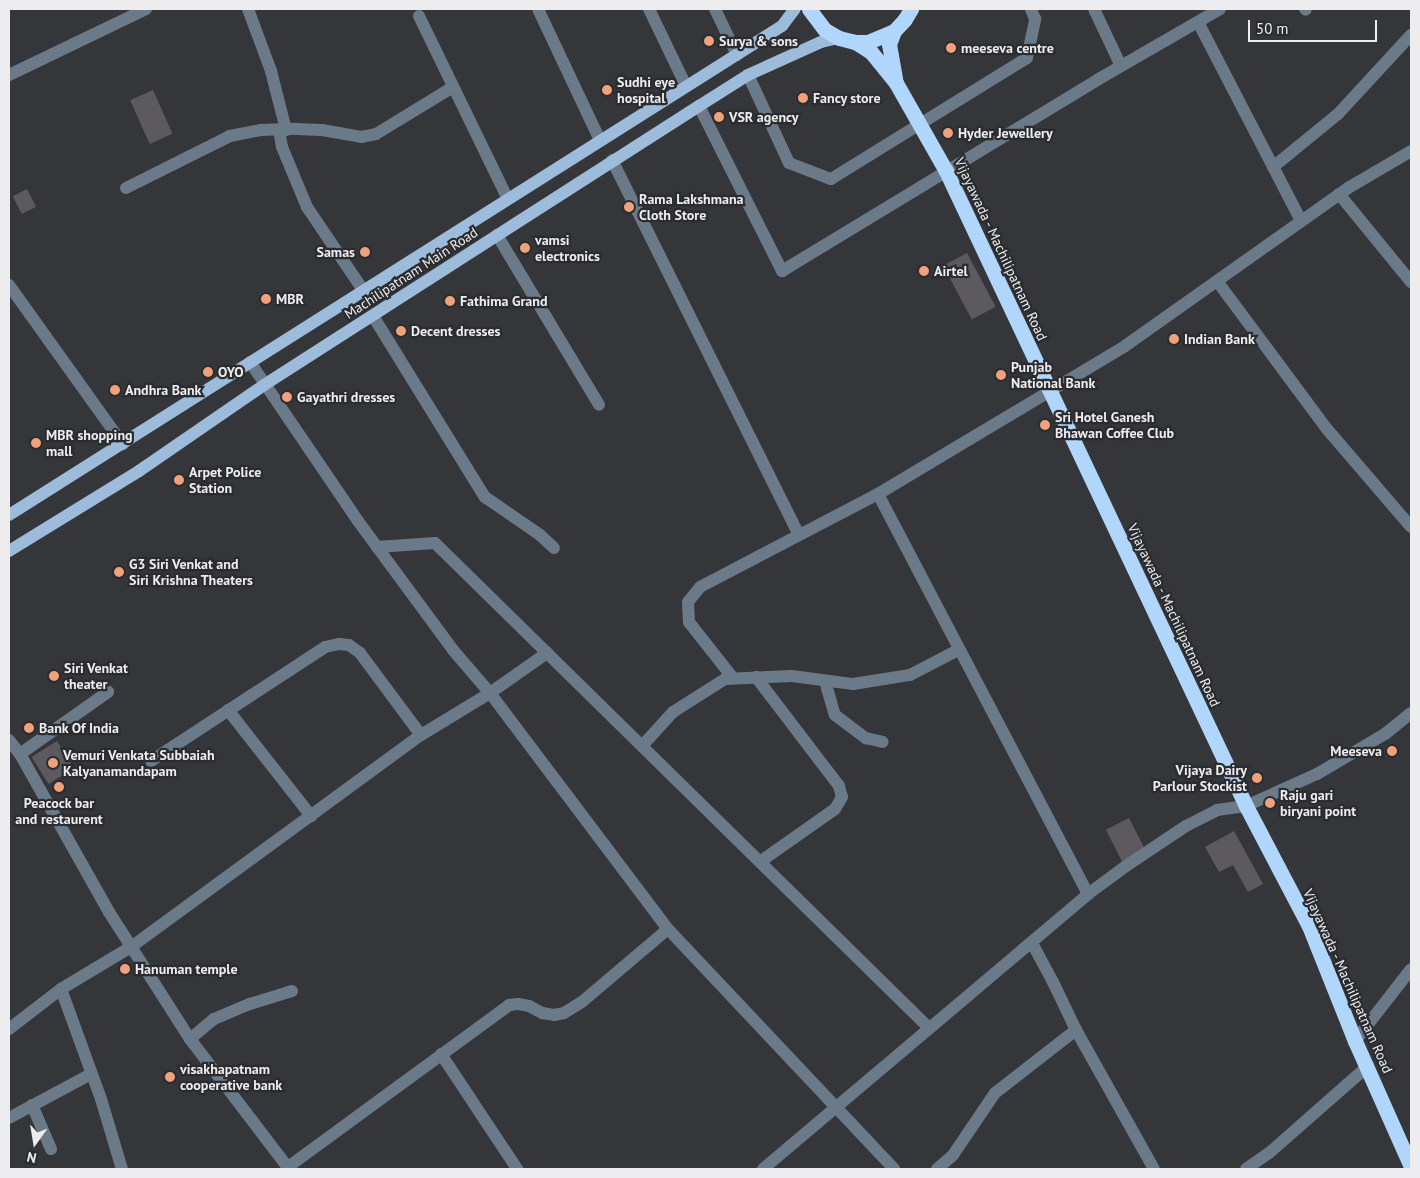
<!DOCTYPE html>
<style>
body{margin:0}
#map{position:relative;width:1420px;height:1178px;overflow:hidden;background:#353639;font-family:"PT Sans",sans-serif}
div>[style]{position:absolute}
.building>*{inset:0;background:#5c5a5e;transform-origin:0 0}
.minor>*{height:12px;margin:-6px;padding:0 6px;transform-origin:6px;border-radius:6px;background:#6b7a89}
.major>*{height:12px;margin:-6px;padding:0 6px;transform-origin:6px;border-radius:6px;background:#9dbcdc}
.highway>*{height:15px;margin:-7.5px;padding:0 7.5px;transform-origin:7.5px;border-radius:7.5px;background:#b0d6fc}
.dots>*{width:14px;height:14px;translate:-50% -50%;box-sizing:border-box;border:2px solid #2b2c2f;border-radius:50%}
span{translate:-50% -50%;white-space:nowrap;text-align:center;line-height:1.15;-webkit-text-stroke:4.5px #2b2c2f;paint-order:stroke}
.poi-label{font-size:14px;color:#ededef;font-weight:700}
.left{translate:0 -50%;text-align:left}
.right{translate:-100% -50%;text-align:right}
.street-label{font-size:14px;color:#ededef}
.frame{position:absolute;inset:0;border:10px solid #ededef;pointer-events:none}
.north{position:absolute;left:10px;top:1118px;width:50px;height:50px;-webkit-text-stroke:4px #2b2c2f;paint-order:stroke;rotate:193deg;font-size:14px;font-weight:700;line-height:20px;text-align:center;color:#ededef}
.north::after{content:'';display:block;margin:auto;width:18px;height:22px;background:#ededef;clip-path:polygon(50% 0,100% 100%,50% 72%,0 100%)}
.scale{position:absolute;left:1248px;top:20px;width:129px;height:22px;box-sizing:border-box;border:2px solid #ededef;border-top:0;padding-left:6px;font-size:15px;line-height:18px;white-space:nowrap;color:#ededef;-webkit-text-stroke:4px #2b2c2f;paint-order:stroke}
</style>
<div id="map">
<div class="building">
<div style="left:153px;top:90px;width:48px;height:25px;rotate:66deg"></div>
<div style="left:27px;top:189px;width:20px;height:16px;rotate:63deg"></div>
<div style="left:967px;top:253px;width:61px;height:27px;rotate:62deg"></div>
<div style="left:57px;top:741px;width:32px;height:30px;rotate:58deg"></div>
<div style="left:1129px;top:818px;width:37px;height:26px;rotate:63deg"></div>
<div style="clip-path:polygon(1234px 831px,1263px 884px,1248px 892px,1233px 865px,1219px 872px,1205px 847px)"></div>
</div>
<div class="minor">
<div style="left:248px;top:9px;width:66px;rotate:69.6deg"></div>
<div style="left:271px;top:71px;width:61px;rotate:75.7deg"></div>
<div style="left:538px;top:9px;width:145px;rotate:64.7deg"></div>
<div style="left:649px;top:9px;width:85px;rotate:64.3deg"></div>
<div style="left:715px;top:9px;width:51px;rotate:64.4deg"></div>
<div style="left:1094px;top:9px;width:63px;rotate:64.7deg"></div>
<div style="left:1305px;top:9px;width:1px;rotate:45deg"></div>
<div style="left:419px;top:16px;width:203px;rotate:64.1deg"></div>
<div style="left:1198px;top:22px;width:224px;rotate:62.6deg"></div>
<div style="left:9px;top:75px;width:152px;rotate:-25.7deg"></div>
<div style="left:748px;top:75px;width:97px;rotate:65deg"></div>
<div style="left:789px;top:163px;width:45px;rotate:20.9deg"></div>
<div style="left:831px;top:179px;width:230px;rotate:-31.7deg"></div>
<div style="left:1027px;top:58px;width:40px;rotate:-78deg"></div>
<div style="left:1035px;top:19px;width:11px;rotate:-112deg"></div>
<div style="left:699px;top:106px;width:185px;rotate:63.3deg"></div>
<div style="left:782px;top:271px;width:368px;rotate:-31.2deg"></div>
<div style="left:1097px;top:80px;width:142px;rotate:-30deg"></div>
<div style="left:279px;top:130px;width:17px;rotate:80deg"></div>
<div style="left:282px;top:147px;width:65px;rotate:67.4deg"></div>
<div style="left:307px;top:207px;width:100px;rotate:56deg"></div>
<div style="left:612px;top:160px;width:419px;rotate:63.5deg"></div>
<div style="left:1273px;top:167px;width:84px;rotate:-39.2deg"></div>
<div style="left:1338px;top:114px;width:108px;rotate:-47.3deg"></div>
<div style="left:126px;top:188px;width:116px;rotate:-26.6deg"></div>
<div style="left:230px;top:136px;width:31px;rotate:-11deg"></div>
<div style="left:260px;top:130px;width:36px;rotate:-2deg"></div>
<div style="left:296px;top:129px;width:26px;rotate:2deg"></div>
<div style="left:322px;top:130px;width:40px;rotate:10deg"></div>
<div style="left:361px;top:137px;width:15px;rotate:-11deg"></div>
<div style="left:376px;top:134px;width:90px;rotate:-31.4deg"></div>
<div style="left:1339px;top:194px;width:114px;rotate:50.7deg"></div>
<div style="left:497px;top:235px;width:198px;rotate:59deg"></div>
<div style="left:1217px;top:281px;width:184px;rotate:53.4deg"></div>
<div style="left:1327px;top:429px;width:129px;rotate:49.4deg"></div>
<div style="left:9px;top:285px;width:196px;rotate:54.4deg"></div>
<div style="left:373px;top:316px;width:213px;rotate:58.3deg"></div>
<div style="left:485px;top:497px;width:67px;rotate:34.6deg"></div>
<div style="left:540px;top:535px;width:19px;rotate:43deg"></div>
<div style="left:250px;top:362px;width:192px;rotate:55.8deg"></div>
<div style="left:358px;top:521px;width:160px;rotate:53.6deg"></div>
<div style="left:453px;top:650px;width:57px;rotate:49.3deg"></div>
<div style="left:490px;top:693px;width:296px;rotate:53deg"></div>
<div style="left:668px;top:929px;width:330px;rotate:46.7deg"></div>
<div style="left:878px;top:494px;width:288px;rotate:-30.9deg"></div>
<div style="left:1125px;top:346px;width:273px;rotate:-35.3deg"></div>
<div style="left:1348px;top:188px;width:73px;rotate:-30.4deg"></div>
<div style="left:377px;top:547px;width:58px;rotate:-3.9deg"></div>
<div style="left:435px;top:543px;width:692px;rotate:44.47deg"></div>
<div style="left:756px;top:677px;width:137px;rotate:52.7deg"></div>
<div style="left:839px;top:786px;width:11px;rotate:75deg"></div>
<div style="left:842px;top:797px;width:14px;rotate:120deg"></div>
<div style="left:835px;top:809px;width:90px;rotate:144.9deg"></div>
<div style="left:733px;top:678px;width:71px;rotate:-128.2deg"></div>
<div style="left:689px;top:622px;width:20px;rotate:-93deg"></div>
<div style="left:688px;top:602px;width:19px;rotate:-51deg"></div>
<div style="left:700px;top:587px;width:201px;rotate:-27.6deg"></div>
<div style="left:878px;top:494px;width:452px;rotate:62.3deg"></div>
<div style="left:825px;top:681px;width:35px;rotate:74deg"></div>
<div style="left:835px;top:715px;width:39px;rotate:37deg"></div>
<div style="left:866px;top:738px;width:17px;rotate:13deg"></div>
<div style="left:228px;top:710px;width:135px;rotate:51.9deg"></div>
<div style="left:9px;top:740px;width:18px;rotate:52deg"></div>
<div style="left:20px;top:754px;width:181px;rotate:60.6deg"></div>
<div style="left:109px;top:912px;width:151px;rotate:57.5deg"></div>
<div style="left:190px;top:1039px;width:163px;rotate:52.7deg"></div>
<div style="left:642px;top:746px;width:46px;rotate:-47.6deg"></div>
<div style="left:673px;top:712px;width:62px;rotate:-32.4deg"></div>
<div style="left:725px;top:679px;width:67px;rotate:-2.6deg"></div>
<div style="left:792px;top:676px;width:62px;rotate:7.5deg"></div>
<div style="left:853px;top:684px;width:58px;rotate:-9deg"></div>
<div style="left:910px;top:675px;width:54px;rotate:-27.5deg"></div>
<div style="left:20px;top:754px;width:108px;rotate:-35.2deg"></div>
<div style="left:151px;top:761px;width:208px;rotate:-33.2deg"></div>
<div style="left:325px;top:647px;width:14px;rotate:-12deg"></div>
<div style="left:339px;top:644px;width:10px;rotate:6deg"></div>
<div style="left:349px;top:645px;width:14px;rotate:36deg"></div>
<div style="left:360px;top:653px;width:102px;rotate:53.4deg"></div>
<div style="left:1032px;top:943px;width:44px;rotate:61.7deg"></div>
<div style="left:1053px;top:982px;width:53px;rotate:64.4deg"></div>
<div style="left:1076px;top:1030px;width:159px;rotate:60.7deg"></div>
<div style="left:61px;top:989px;width:117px;rotate:70deg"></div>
<div style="left:101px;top:1099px;width:73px;rotate:73.3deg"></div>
<div style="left:9px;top:1029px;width:66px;rotate:-37.6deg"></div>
<div style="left:61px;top:989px;width:82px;rotate:-31deg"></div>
<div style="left:131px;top:947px;width:359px;rotate:-36.2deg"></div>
<div style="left:421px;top:735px;width:81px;rotate:-31.3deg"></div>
<div style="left:490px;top:693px;width:70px;rotate:-35.1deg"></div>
<div style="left:190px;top:1039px;width:31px;rotate:-40deg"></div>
<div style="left:214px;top:1019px;width:39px;rotate:-23deg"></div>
<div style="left:250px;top:1004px;width:44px;rotate:-17.2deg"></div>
<div style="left:1355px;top:1041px;width:91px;rotate:-52.1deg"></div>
<div style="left:441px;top:1054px;width:138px;rotate:56.5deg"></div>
<div style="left:32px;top:1105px;width:48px;rotate:66.6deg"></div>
<div style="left:9px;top:1118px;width:93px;rotate:-28.2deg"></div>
<div style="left:288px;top:1167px;width:274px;rotate:-36.2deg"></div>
<div style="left:509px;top:1005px;width:9px;rotate:-6deg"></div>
<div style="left:518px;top:1004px;width:11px;rotate:10deg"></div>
<div style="left:529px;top:1006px;width:15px;rotate:28deg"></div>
<div style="left:542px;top:1013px;width:12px;rotate:9deg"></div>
<div style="left:554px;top:1015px;width:10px;rotate:-11deg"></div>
<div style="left:564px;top:1013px;width:22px;rotate:-32deg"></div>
<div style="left:583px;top:1001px;width:111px;rotate:-40.3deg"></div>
<div style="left:763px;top:1169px;width:426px;rotate:-40.2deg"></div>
<div style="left:1088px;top:894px;width:47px;rotate:-36.4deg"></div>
<div style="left:1126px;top:866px;width:72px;rotate:-33.7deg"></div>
<div style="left:1186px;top:826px;width:35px;rotate:-27deg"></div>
<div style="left:1217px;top:810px;width:29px;rotate:-8deg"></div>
<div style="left:1246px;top:806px;width:78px;rotate:-24.3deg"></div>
<div style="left:1317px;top:774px;width:79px;rotate:-30.5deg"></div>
<div style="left:1385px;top:734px;width:33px;rotate:-39deg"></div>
<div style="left:937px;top:1169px;width:21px;rotate:-41deg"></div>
<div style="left:953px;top:1155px;width:75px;rotate:-55.9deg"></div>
<div style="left:995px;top:1093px;width:103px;rotate:-37.9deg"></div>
<div style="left:1246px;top:1169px;width:28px;rotate:-35deg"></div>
<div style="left:1269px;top:1153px;width:132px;rotate:-41.3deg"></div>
</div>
<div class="major">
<div style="left:9px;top:515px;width:915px;rotate:-32.32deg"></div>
<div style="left:782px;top:26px;width:21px;rotate:-53deg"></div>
<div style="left:9px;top:551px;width:153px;rotate:-31.6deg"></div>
<div style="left:139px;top:471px;width:152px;rotate:-34.5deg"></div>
<div style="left:264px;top:385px;width:517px;rotate:-32.68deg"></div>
<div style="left:699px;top:106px;width:58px;rotate:-32.3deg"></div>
<div style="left:748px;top:75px;width:80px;rotate:-24.3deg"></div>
<div style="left:821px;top:42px;width:18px;rotate:-13deg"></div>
</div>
<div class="highway">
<div style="left:809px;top:9px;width:26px;rotate:53deg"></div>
<div style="left:825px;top:30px;width:16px;rotate:30deg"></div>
<div style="left:839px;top:38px;width:16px;rotate:14deg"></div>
<div style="left:855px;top:42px;width:13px"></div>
<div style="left:868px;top:42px;width:28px;rotate:-23deg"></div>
<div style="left:894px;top:31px;width:16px;rotate:-47deg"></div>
<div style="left:905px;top:19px;width:12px;rotate:-59deg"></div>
<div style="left:894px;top:31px;width:14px;rotate:111deg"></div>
<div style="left:889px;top:44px;width:36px;rotate:80deg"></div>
<div style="left:855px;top:42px;width:19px;rotate:32deg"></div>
<div style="left:871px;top:52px;width:40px;rotate:51deg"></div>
<div style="left:896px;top:83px;width:101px;rotate:60.4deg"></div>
<div style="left:946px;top:171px;width:702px;rotate:64.71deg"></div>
<div style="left:1246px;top:806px;width:136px;rotate:62.3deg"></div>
<div style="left:1309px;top:926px;width:124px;rotate:68.2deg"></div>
<div style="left:1355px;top:1041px;width:138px;rotate:66deg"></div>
</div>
<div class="dots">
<div style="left:709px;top:41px;background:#f1a17c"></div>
<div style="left:951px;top:48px;background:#f1a17c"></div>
<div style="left:607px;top:90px;background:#f1a17c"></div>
<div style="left:803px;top:98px;background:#f1a17c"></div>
<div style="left:719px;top:117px;background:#f1a17c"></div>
<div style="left:948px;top:133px;background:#f1a17c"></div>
<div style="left:629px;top:207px;background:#f1a17c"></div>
<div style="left:525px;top:248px;background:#f1a17c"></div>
<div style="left:365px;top:252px;background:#f1a17c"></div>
<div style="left:924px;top:271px;background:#f1a17c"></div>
<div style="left:266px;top:299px;background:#f1a17c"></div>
<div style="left:450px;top:301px;background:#f1a17c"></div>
<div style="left:401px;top:331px;background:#f1a17c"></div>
<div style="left:1174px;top:339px;background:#f1a17c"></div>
<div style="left:208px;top:372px;background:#f1a17c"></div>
<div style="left:1001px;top:375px;background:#f1a17c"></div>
<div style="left:115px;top:390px;background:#f1a17c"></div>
<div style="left:287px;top:397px;background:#f1a17c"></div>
<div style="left:1045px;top:425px;background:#f1a17c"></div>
<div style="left:36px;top:443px;background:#f1a17c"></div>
<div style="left:179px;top:480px;background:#f1a17c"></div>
<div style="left:119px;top:572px;background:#f1a17c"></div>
<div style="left:54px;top:676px;background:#f1a17c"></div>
<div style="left:29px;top:728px;background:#f1a17c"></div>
<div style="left:1392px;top:751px;background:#f1a17c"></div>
<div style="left:53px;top:763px;background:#f1a17c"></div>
<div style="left:1257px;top:778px;background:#f1a17c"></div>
<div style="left:59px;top:787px;background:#f1a17c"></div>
<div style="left:1270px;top:803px;background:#f1a17c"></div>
<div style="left:125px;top:969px;background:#f1a17c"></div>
<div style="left:170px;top:1077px;background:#f1a17c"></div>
</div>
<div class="poi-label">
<span class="left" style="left:719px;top:41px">Surya &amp; sons</span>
<span class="left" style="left:961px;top:48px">meeseva centre</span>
<span class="left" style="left:617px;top:90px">Sudhi eye<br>hospital</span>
<span class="left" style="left:813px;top:98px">Fancy store</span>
<span class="left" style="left:729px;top:117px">VSR agency</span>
<span class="left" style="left:958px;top:133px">Hyder Jewellery</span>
<span class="left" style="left:639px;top:207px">Rama Lakshmana<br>Cloth Store</span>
<span class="left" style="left:535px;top:248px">vamsi<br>electronics</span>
<span class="right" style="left:355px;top:252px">Samas</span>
<span class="left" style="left:934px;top:271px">Airtel</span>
<span class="left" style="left:276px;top:299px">MBR</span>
<span class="left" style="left:460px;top:301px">Fathima Grand</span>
<span class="left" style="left:411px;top:331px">Decent dresses</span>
<span class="left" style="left:1184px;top:339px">Indian Bank</span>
<span class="left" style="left:1011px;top:375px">Punjab<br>National Bank</span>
<span class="left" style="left:218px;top:372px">OYO</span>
<span class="left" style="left:125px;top:390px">Andhra Bank</span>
<span class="left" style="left:297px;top:397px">Gayathri dresses</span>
<span class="left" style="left:1055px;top:425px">Sri Hotel Ganesh<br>Bhawan Coffee Club</span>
<span class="left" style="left:46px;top:443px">MBR shopping<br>mall</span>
<span class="left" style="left:189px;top:480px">Arpet Police<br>Station</span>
<span class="left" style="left:129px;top:572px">G3 Siri Venkat and<br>Siri Krishna Theaters</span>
<span class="left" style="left:64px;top:676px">Siri Venkat<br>theater</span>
<span class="left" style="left:39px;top:728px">Bank Of India</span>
<span class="right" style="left:1382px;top:751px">Meeseva</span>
<span class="left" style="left:63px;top:763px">Vemuri Venkata Subbaiah<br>Kalyanamandapam</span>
<span class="right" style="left:1247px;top:778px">Vijaya Dairy<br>Parlour Stockist</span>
<span class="left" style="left:1280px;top:803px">Raju gari<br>biryani point</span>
<span style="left:59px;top:811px">Peacock bar<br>and restaurent</span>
<span class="left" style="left:135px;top:969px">Hanuman temple</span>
<span class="left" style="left:180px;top:1077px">visakhapatnam<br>cooperative bank</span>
</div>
<div class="street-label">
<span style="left:1001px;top:249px;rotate:65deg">Vijayawada - Machilipatnam Road</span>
<span style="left:411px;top:273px;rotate:-33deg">Machilipatnam Main Road</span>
<span style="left:1174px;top:615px;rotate:65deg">Vijayawada - Machilipatnam Road</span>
<span style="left:1348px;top:981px;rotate:66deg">Vijayawada - Machilipatnam Road</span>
</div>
<div class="frame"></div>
<div class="north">N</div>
<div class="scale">50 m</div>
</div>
